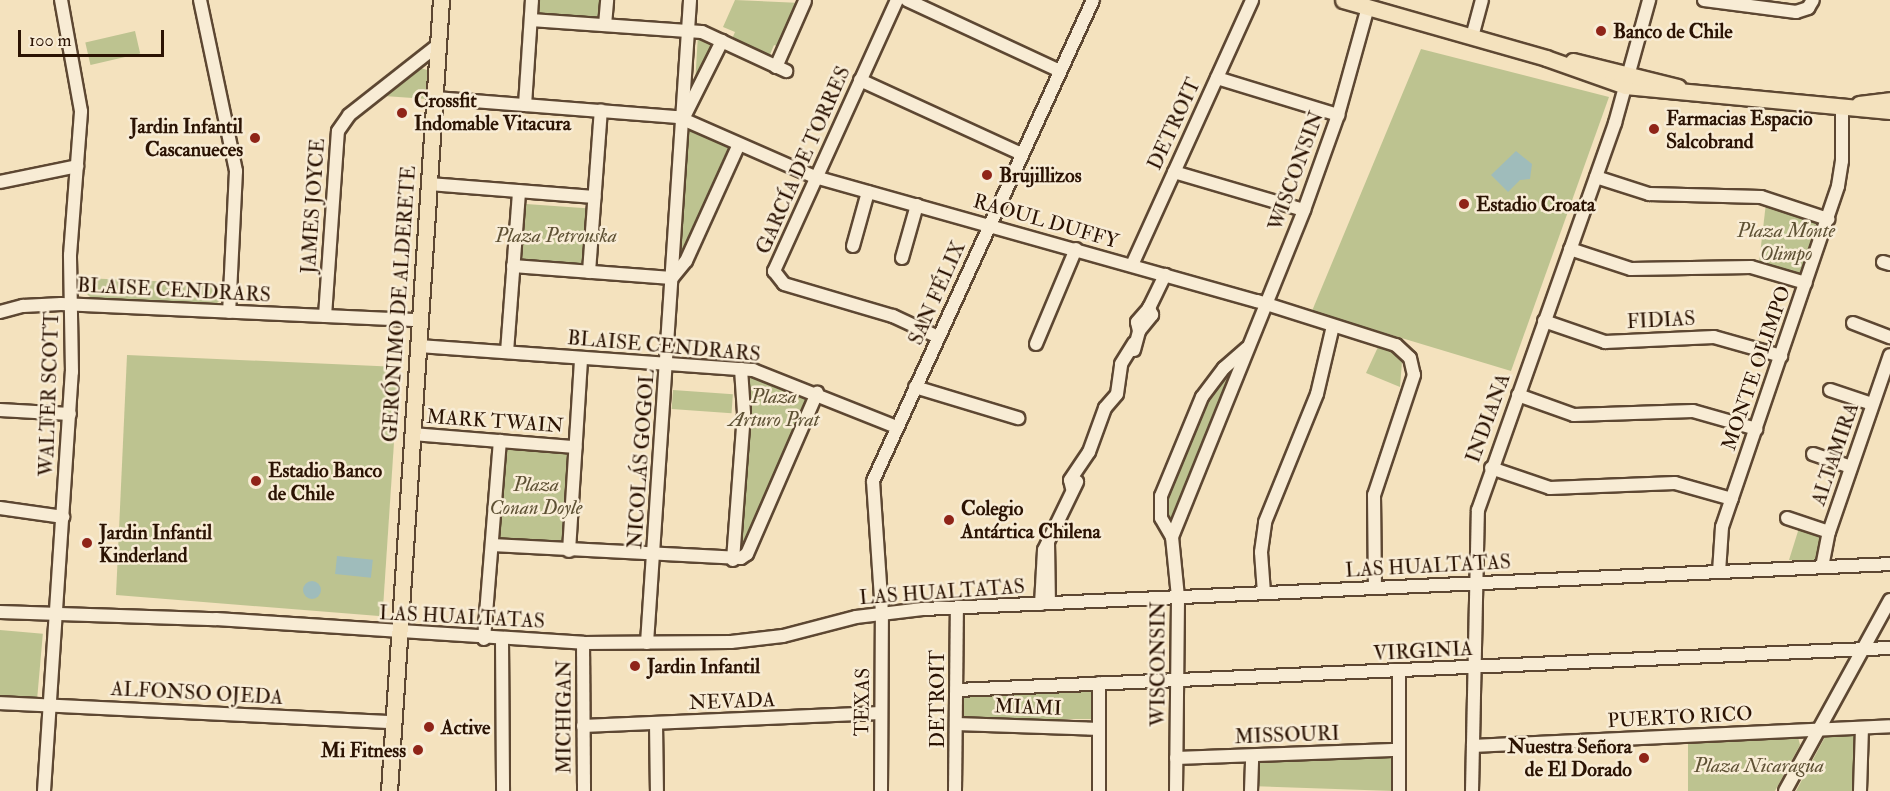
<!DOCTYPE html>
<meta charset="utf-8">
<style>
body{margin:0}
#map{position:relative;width:1890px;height:791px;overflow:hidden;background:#f4e2be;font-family:"IM FELL Double Pica",serif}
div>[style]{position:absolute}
.green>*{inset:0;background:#bdc390;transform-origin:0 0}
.water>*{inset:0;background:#9fbcbb;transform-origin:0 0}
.round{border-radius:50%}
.roads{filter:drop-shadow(2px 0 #5d4732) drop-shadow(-2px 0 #5d4732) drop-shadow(0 2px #5d4732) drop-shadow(0 -2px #5d4732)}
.minor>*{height:12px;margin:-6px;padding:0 6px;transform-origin:6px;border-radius:6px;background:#f8ecd5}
.major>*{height:15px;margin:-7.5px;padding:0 7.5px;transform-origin:7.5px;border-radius:7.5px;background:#f4e2be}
.dots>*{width:16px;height:16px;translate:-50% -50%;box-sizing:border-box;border:3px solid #f8ecd5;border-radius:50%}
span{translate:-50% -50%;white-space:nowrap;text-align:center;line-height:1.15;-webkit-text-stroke:5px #f8ecd5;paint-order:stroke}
.poi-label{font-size:20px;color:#2b1303;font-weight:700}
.left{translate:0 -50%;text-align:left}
.right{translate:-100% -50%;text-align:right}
.street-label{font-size:20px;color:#2b1303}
.park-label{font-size:20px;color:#5e5134;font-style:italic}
.scale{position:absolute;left:18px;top:30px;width:146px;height:27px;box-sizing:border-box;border:3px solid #2b1303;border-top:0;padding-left:8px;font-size:18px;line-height:21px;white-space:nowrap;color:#2b1303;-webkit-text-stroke:4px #f8ecd5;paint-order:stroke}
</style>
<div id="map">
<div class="green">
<div style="clip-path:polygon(538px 0,603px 0,601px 20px,537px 15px)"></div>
<div style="clip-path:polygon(735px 0,801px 3px,781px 48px,774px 45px,769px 57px,731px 41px,735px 32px,723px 27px)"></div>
<div style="left:135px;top:31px;width:23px;height:51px;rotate:77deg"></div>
<div style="clip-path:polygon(698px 34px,714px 42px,695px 85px)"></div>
<div style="clip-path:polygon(1421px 49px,1609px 97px,1511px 371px,1312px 311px)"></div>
<div style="clip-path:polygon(421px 68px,427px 70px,427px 99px,384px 96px)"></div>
<div style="clip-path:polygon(689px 128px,732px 148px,678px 268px)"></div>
<div style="clip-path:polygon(1766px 203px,1817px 221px,1801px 275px,1759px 263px)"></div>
<div style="left:526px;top:204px;width:64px;height:59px;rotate:4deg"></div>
<div style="clip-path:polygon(83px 278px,224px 284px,223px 298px,217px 303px,91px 298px,82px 289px)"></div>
<div style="clip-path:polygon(1378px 347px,1392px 352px,1402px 362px,1400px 387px,1366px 373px)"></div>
<div style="clip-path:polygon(127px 355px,399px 367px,383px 608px,379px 616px,116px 595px)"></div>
<div style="clip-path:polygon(1239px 364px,1170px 527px,1166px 498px,1205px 400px,1225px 374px)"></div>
<div style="clip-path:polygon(741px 372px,809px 393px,746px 547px,738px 545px)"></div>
<div style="left:673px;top:390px;width:60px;height:19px;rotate:4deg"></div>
<div style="left:505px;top:446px;width:67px;height:96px;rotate:4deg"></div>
<div style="clip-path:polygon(1799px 528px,1821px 535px,1816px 560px,1789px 560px)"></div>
<div style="left:0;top:630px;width:43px;height:66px;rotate:5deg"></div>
<div style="left:1097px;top:691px;width:28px;height:134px;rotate:90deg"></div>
<div style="clip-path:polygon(1856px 735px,1857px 791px,1796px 791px,1825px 737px)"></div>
<div style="clip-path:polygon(1798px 737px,1800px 745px,1775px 791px,1688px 791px,1688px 742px)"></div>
<div style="left:1395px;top:754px;width:37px;height:137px;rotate:92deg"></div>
</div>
<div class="water">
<div style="clip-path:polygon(1516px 151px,1532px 164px,1530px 179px,1520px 180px,1508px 192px,1491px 175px)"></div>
<div style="left:337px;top:556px;width:36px;height:18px;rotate:6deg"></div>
<div class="round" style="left:303px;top:581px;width:18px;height:18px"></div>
</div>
<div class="roads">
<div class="minor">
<div style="left:200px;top:0;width:175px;rotate:78.1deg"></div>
<div style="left:236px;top:171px;width:141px;rotate:92.8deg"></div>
<div style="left:897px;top:0;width:298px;rotate:114.4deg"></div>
<div style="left:774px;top:271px;width:16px;rotate:52deg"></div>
<div style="left:784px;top:284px;width:114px;rotate:16.4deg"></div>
<div style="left:893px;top:316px;width:50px;rotate:25deg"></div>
<div style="left:907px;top:0;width:169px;rotate:24.9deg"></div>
<div style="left:1704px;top:0;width:93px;rotate:7.4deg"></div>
<div style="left:1796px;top:12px;width:13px;rotate:-18deg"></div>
<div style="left:1808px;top:8px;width:9px;rotate:-58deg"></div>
<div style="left:531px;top:20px;width:171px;rotate:4deg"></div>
<div style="left:702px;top:32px;width:93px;rotate:24.9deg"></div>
<div style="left:605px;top:25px;width:25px;rotate:-85deg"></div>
<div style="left:1472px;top:37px;width:38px;rotate:-75deg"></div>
<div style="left:776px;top:67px;width:72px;rotate:-66.3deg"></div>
<div style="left:1217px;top:78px;width:127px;rotate:17deg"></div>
<div style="left:860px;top:80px;width:178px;rotate:24.6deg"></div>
<div style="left:435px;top:98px;width:244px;rotate:4.5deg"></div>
<div style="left:678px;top:117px;width:150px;rotate:23.7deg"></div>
<div style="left:815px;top:177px;width:459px;rotate:15.7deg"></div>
<div style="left:1257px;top:301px;width:146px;rotate:17.6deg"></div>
<div style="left:1396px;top:345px;width:19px;rotate:43deg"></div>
<div style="left:1410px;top:358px;width:17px;rotate:77deg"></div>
<div style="left:1414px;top:375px;width:126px;rotate:108.4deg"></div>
<div style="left:1374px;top:495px;width:93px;rotate:89.4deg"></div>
<div style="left:525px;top:105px;width:105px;rotate:-86.2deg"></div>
<div style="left:685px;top:115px;width:83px;rotate:-63.4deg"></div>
<div style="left:1174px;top:172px;width:135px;rotate:16.3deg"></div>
<div style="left:1596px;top:177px;width:56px;rotate:17.8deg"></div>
<div style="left:1649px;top:194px;width:112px;rotate:1.5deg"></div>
<div style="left:1761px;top:197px;width:71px;rotate:18.2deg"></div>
<div style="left:0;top:182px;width:79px;rotate:-11.7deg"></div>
<div style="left:429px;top:184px;width:166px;rotate:4.5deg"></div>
<div style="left:853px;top:246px;width:56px;rotate:-74.5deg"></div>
<div style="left:1570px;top:249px;width:64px;rotate:18.2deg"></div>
<div style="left:1631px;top:269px;width:120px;rotate:-1deg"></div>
<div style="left:1751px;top:267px;width:57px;rotate:16.2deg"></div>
<div style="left:902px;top:258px;width:55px;rotate:-74.2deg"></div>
<div style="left:1883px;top:262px;width:7px;rotate:16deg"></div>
<div style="left:1132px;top:265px;width:291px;rotate:-65.6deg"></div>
<div style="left:513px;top:266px;width:159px;rotate:4.3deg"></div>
<div style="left:672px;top:278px;width:22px;rotate:-51deg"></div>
<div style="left:686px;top:261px;width:128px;rotate:-65.6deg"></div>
<div style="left:589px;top:272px;width:162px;rotate:-85.8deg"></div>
<div style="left:0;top:312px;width:24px;rotate:-15deg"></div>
<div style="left:23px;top:306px;width:38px;rotate:-3deg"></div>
<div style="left:61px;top:304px;width:358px;rotate:2.6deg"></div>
<div style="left:325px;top:316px;width:185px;rotate:-86deg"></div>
<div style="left:338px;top:131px;width:19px;rotate:-55deg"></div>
<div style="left:349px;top:115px;width:113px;rotate:-38.2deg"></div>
<div style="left:1544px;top:321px;width:65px;rotate:19deg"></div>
<div style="left:1605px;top:342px;width:109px;rotate:-2.6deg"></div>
<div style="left:1714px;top:337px;width:70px;rotate:15.8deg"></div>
<div style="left:1853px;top:323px;width:40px;rotate:21deg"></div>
<div style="left:1139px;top:331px;width:9px;rotate:-103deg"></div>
<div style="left:1137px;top:322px;width:18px;rotate:-49deg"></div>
<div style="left:1149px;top:308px;width:37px;rotate:-64deg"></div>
<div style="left:1036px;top:344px;width:103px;rotate:-67.2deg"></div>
<div style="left:418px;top:346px;width:336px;rotate:4.1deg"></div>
<div style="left:753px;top:370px;width:154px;rotate:21.7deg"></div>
<div style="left:1134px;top:350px;width:20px;rotate:-75deg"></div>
<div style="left:1139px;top:331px;width:21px;rotate:-51deg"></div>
<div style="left:1152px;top:315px;width:8px;rotate:-113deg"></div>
<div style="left:507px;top:352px;width:161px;rotate:-85.7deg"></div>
<div style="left:915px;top:387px;width:108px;rotate:16.8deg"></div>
<div style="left:1830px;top:390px;width:44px;rotate:18.4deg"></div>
<div style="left:1518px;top:395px;width:59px;rotate:19.7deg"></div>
<div style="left:1574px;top:415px;width:119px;rotate:-1.9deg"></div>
<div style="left:1693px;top:411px;width:66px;rotate:15.9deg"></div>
<div style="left:0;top:410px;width:70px;rotate:3.3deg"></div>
<div style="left:412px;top:434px;width:164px;rotate:4.6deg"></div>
<div style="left:1813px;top:454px;width:40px;rotate:18.9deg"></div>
<div style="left:1491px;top:468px;width:62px;rotate:18.7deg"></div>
<div style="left:1550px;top:488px;width:125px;rotate:-2.3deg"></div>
<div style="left:1675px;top:483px;width:59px;rotate:15.7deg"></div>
<div style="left:1072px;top:488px;width:8px;rotate:-104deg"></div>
<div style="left:1070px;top:480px;width:34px;rotate:-56deg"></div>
<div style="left:1089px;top:452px;width:47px;rotate:-70deg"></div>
<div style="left:1105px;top:408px;width:18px;rotate:-49deg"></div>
<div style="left:1117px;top:394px;width:30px;rotate:-82deg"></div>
<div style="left:1121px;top:364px;width:25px;rotate:-58deg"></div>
<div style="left:0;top:508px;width:64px;rotate:8.1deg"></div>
<div style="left:1787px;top:518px;width:44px;rotate:18.4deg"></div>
<div style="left:1172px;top:537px;width:22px;rotate:-120deg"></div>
<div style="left:1161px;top:518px;width:22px;rotate:-90deg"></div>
<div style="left:1161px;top:496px;width:107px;rotate:-67.5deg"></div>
<div style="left:1202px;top:397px;width:36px;rotate:-53deg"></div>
<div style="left:1224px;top:368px;width:30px;rotate:-41deg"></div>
<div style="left:1048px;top:542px;width:61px;rotate:89.1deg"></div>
<div style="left:492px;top:545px;width:249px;rotate:3deg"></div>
<div style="left:741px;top:558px;width:7px;rotate:-34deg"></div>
<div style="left:747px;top:554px;width:176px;rotate:-66.5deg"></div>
<div style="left:569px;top:551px;width:193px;rotate:-86.4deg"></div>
<div style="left:733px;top:560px;width:147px;rotate:-85.7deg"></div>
<div style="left:744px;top:413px;width:44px;rotate:-93.9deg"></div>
<div style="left:1822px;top:567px;width:36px;rotate:-79deg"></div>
<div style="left:1829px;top:532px;width:187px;rotate:-71deg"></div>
<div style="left:1719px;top:572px;width:45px;rotate:-86.2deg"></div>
<div style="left:1722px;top:527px;width:360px;rotate:-71.2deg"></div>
<div style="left:1838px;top:186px;width:25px;rotate:-81deg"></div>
<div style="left:1842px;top:161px;width:54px;rotate:-90deg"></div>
<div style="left:1264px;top:593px;width:41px;rotate:-94.2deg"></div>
<div style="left:1261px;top:552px;width:30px;rotate:-82deg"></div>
<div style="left:1265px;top:522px;width:138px;rotate:-67.9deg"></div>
<div style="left:1317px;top:394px;width:70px;rotate:-76.8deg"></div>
<div style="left:1041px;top:604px;width:54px;rotate:-86.8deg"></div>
<div style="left:1044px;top:550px;width:76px;rotate:-64.1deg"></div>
<div style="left:0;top:612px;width:216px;rotate:1.9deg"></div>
<div style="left:216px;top:619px;width:368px;rotate:3.7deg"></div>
<div style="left:583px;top:643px;width:148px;rotate:-0.4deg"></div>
<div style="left:731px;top:642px;width:52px;rotate:-6.6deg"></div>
<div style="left:783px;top:636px;width:75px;rotate:-14.6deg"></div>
<div style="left:856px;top:617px;width:67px;rotate:-6.8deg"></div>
<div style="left:923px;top:609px;width:968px;rotate:-2.66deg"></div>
<div style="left:484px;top:639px;width:199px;rotate:-85.4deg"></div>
<div style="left:502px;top:640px;width:151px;rotate:89.6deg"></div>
<div style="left:583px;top:643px;width:148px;rotate:89.6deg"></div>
<div style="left:647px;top:643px;width:644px;rotate:-86.17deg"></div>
<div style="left:957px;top:690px;width:934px;rotate:-2.58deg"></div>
<div style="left:0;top:703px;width:393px;rotate:2.8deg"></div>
<div style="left:656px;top:723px;width:68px;rotate:89.2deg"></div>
<div style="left:956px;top:724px;width:143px;rotate:2deg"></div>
<div style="left:583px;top:726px;width:298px;rotate:-2.5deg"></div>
<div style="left:1473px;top:746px;width:417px;rotate:-2.7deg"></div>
<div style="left:1176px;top:758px;width:223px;rotate:-2.1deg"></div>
<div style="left:44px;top:791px;width:420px;rotate:-86.2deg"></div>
<div style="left:72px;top:372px;width:117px;rotate:-91deg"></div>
<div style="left:70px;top:255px;width:144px;rotate:-85.6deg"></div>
<div style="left:81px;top:111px;width:113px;rotate:-100.2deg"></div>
<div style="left:881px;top:791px;width:178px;rotate:-89.7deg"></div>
<div style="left:882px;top:613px;width:132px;rotate:-93.9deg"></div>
<div style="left:873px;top:481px;width:529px;rotate:-65.42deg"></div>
<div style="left:955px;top:791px;width:183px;rotate:-89.4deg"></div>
<div style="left:1099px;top:791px;width:108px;rotate:-90deg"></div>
<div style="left:1176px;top:791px;width:194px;rotate:-89.4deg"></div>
<div style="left:1178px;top:597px;width:60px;rotate:-95.7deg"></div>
<div style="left:1172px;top:537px;width:353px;rotate:-68deg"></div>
<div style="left:1304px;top:210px;width:101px;rotate:-70.3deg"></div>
<div style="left:1338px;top:115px;width:112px;rotate:-74.5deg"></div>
<div style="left:1251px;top:791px;width:35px;rotate:-88deg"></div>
<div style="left:1399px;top:791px;width:120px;rotate:-90deg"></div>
<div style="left:1472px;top:791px;width:281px;rotate:-88.8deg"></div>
<div style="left:1478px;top:510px;width:411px;rotate:-70.5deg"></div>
<div style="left:1615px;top:123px;width:128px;rotate:-74.5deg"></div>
<div style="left:1785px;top:791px;width:218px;rotate:-61.2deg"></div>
<div style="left:1860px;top:791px;width:63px;rotate:-88.2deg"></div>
</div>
<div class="major">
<div style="left:1343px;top:0;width:211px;rotate:15.9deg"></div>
<div style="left:1546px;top:58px;width:84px;rotate:19.5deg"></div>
<div style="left:1625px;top:86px;width:266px;rotate:5.4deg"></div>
<div style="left:1573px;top:61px;width:108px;rotate:13.9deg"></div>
<div style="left:1859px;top:104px;width:31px;rotate:-7deg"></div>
<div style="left:389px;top:791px;width:793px;rotate:-86.24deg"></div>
</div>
</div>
<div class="dots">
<div style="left:1601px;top:31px;background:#8f2418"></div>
<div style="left:402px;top:113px;background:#8f2418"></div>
<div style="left:1654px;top:129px;background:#8f2418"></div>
<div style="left:255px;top:138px;background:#8f2418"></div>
<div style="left:987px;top:175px;background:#8f2418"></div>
<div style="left:1464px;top:204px;background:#8f2418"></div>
<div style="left:256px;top:481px;background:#8f2418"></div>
<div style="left:949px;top:520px;background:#8f2418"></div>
<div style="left:87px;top:543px;background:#8f2418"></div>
<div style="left:635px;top:666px;background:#8f2418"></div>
<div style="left:429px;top:727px;background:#8f2418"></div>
<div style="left:418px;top:750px;background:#8f2418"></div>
<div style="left:1644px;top:758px;background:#8f2418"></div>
</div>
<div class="poi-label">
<span class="left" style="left:1613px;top:31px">Banco de Chile</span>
<span class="left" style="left:414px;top:112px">Crossfit<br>Indomable Vitacura</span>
<span class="left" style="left:1666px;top:130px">Farmacias Espacio<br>Salcobrand</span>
<span class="right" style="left:243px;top:138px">Jardin Infantil<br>Cascanueces</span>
<span class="left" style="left:999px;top:175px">Brujillizos</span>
<span class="left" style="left:1476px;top:204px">Estadio Croata</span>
<span class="left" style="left:268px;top:482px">Estadio Banco<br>de Chile</span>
<span class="left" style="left:961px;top:520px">Colegio<br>Antártica Chilena</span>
<span class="left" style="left:99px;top:544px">Jardin Infantil<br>Kinderland</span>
<span class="left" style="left:647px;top:666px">Jardin Infantil</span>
<span class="left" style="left:441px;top:727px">Active</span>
<span class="right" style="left:1632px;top:758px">Nuestra Señora<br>de El Dorado</span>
<span class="right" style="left:406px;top:750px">Mi Fitness</span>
</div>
<div class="street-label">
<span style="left:1174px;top:124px;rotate:-65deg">DETROIT</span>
<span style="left:803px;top:160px;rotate:-66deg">GARCÍA DE TORRES</span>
<span style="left:1296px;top:171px;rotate:-70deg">WISCONSIN</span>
<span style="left:313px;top:206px;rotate:-86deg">JAMES JOYCE</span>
<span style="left:1046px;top:221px;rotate:16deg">RAOUL DUFFY</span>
<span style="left:174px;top:290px;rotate:3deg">BLAISE CENDRARS</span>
<span style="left:937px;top:293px;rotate:-66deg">SAN FÉLIX</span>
<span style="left:399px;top:304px;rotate:-86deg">GERÓNIMO DE ALDERETE</span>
<span style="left:1661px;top:320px;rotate:-3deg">FIDIAS</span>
<span style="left:664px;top:346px;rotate:5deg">BLAISE CENDRARS</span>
<span style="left:1756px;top:368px;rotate:-71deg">MONTE OLIMPO</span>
<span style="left:49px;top:394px;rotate:-88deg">WALTER SCOTT</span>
<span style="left:1488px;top:418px;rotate:-70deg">INDIANA</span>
<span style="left:495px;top:421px;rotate:4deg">MARK TWAIN</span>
<span style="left:1835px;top:454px;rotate:-71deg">ALTAMIRA</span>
<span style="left:641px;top:459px;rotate:-86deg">NICOLÁS GOGOL</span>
<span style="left:1428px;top:566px;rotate:-3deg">LAS HUALTATAS</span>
<span style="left:942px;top:592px;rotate:-4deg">LAS HUALTATAS</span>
<span style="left:462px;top:617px;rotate:3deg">LAS HUALTATAS</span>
<span style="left:1423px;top:651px;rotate:-3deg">VIRGINIA</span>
<span style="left:1158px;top:664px;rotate:-90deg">WISCONSIN</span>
<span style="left:197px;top:693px;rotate:3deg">ALFONSO OJEDA</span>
<span style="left:937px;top:699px;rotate:-90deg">DETROIT</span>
<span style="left:732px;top:701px;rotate:-2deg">NEVADA</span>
<span style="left:862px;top:702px;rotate:-89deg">TEXAS</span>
<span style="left:1028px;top:707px;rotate:2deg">MIAMI</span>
<span style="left:564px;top:717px;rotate:-90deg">MICHIGAN</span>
<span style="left:1680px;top:717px;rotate:-3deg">PUERTO RICO</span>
<span style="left:1287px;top:735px;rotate:-2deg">MISSOURI</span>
</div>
<div class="park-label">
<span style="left:1786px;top:242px">Plaza Monte<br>Olimpo</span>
<span style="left:556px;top:235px">Plaza Petrouska</span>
<span style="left:774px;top:408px">Plaza<br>Arturo Prat</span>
<span style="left:536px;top:496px">Plaza<br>Conan Doyle</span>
<span style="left:1759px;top:765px">Plaza Nicaragua</span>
</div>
<div class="scale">100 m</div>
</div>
